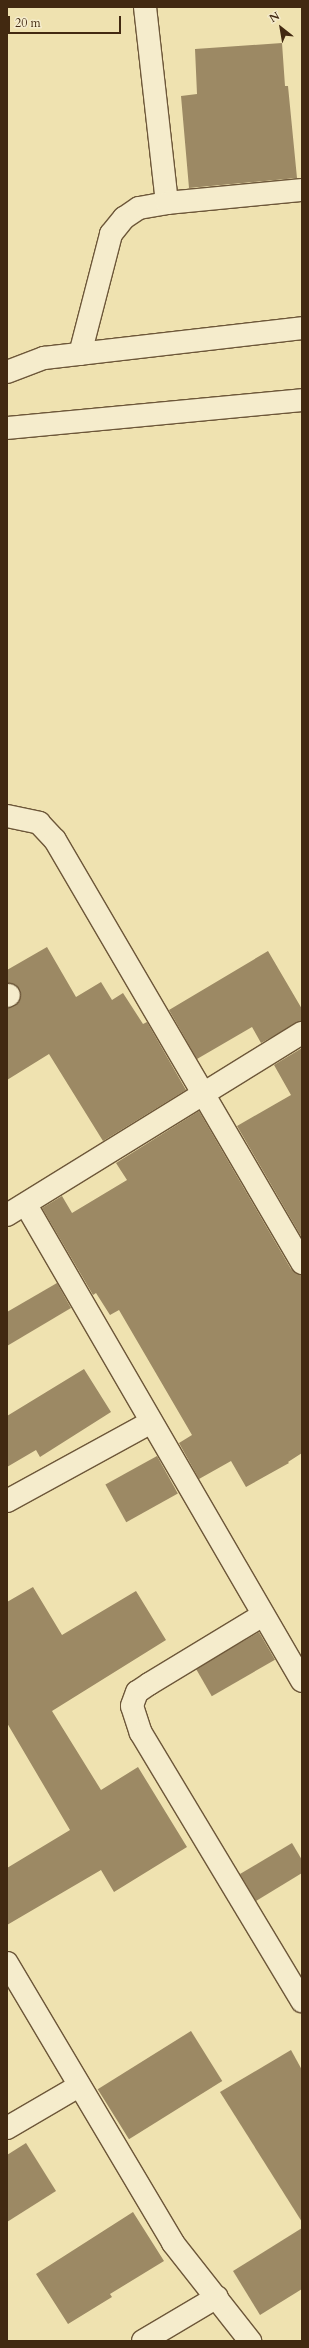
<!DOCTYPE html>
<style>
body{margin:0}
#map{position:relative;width:309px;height:2348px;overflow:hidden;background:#efe2b0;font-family:Cardo,serif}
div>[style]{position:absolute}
.building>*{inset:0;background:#9c8964;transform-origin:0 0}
.roads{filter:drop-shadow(1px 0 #6d5739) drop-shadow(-1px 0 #6d5739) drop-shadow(0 1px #6d5739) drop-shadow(0 -1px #6d5739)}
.street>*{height:22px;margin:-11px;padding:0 11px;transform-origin:11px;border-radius:11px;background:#f5eccc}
.secondary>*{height:22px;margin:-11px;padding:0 11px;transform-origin:11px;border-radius:11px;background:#f5eccc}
span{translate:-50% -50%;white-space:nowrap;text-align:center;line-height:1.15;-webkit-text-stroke:3px #f5eccc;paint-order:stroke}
.frame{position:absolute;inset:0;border:8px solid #422911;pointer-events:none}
.north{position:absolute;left:261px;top:8px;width:40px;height:40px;-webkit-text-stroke:3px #f5eccc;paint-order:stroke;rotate:329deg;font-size:11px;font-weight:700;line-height:16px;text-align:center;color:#422911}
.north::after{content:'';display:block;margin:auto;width:14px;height:18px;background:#422911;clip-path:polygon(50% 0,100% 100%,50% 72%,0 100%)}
.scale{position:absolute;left:8px;top:16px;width:113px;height:18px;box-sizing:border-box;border:2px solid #422911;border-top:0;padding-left:5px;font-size:12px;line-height:14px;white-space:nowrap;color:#422911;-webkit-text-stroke:3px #f5eccc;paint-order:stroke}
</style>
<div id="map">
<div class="building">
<div style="clip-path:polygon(282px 43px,285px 86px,288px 86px,297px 178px,189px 188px,181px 96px,197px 94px,195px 49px)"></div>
<div style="clip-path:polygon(47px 947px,76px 997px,101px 982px,112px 1000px,123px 993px,143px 1024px,147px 1022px,186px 1090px,103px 1141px,49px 1054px,7px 1080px,7px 1008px,19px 1002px,21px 995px,16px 985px,7px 983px,7px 970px)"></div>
<div style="clip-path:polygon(268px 951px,302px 1009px,302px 1021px,261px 1043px,252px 1027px,197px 1059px,169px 1010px)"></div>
<div style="clip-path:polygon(302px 1048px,302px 1238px,237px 1126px,291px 1095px,274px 1065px)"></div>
<div style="clip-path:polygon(199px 1111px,291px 1269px,302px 1275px,302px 1453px,288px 1462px,289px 1463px,246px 1487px,231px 1461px,199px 1479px,179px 1443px,192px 1435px,119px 1310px,110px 1315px,96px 1293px,93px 1295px,42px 1208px,62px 1196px,72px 1213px,127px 1180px,116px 1163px)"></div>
<div style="clip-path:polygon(57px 1283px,71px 1308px,7px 1346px,7px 1312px)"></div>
<div style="clip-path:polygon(84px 1369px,111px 1412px,40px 1457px,36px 1450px,7px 1467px,7px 1416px)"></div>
<div style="left:157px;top:1456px;width:43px;height:59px;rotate:61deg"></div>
<div style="clip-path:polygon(33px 1587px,62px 1635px,136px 1591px,166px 1640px,52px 1711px,101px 1790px,138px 1767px,187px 1847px,114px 1892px,101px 1870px,7px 1925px,7px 1868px,70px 1830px,7px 1723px,7px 1602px)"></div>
<div style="left:259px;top:1632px;width:32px;height:73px;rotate:60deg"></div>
<div style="clip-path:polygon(292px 1843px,302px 1860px,302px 1873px,256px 1901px,240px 1874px)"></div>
<div style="left:191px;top:2031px;width:59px;height:110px;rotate:58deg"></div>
<div style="clip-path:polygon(291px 2050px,302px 2070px,302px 2222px,220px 2092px)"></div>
<div style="clip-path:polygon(26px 2143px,56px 2191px,7px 2222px,7px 2155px)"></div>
<div style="clip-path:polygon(133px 2212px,164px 2261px,110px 2294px,112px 2297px,68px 2324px,36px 2274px)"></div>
<div style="clip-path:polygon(302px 2228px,302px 2289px,260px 2315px,233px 2271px)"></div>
</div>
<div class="roads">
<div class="street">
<div style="left:145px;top:7px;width:197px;rotate:83.6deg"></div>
<div style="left:80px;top:354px;width:124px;rotate:-75.5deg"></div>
<div style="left:111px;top:234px;width:21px;rotate:-51deg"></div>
<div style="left:124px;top:218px;width:18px;rotate:-34deg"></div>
<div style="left:139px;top:208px;width:28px;rotate:-10deg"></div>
<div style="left:167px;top:203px;width:136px;rotate:-5.5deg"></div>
<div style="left:7px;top:428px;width:296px;rotate:-5.4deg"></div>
<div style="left:7px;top:816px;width:33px;rotate:12deg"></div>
<div style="left:39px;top:823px;width:23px;rotate:47deg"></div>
<div style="left:55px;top:840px;width:490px;rotate:59.7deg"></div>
<div style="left:7px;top:996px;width:2px;rotate:-27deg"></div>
<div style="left:26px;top:1205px;width:550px;rotate:59.89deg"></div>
<div style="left:7px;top:1215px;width:347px;rotate:-31.7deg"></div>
<div style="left:7px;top:1501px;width:164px;rotate:-28.7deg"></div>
<div style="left:263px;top:1615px;width:133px;rotate:148.8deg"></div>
<div style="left:149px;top:1684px;width:14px;rotate:146deg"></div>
<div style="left:137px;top:1692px;width:15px;rotate:110deg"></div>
<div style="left:132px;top:1706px;width:28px;rotate:72deg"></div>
<div style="left:141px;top:1733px;width:313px;rotate:59deg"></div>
<div style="left:7px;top:1963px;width:326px;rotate:59.3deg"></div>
<div style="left:173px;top:2243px;width:125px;rotate:51.8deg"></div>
<div style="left:7px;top:2128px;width:83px;rotate:-30.3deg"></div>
<div style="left:143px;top:2341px;width:86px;rotate:-30.7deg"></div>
</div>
<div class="secondary">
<div style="left:7px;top:372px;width:40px;rotate:-21deg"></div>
<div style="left:44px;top:358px;width:260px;rotate:-6.6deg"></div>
</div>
</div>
<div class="frame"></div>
<div class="north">N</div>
<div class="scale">20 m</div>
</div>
